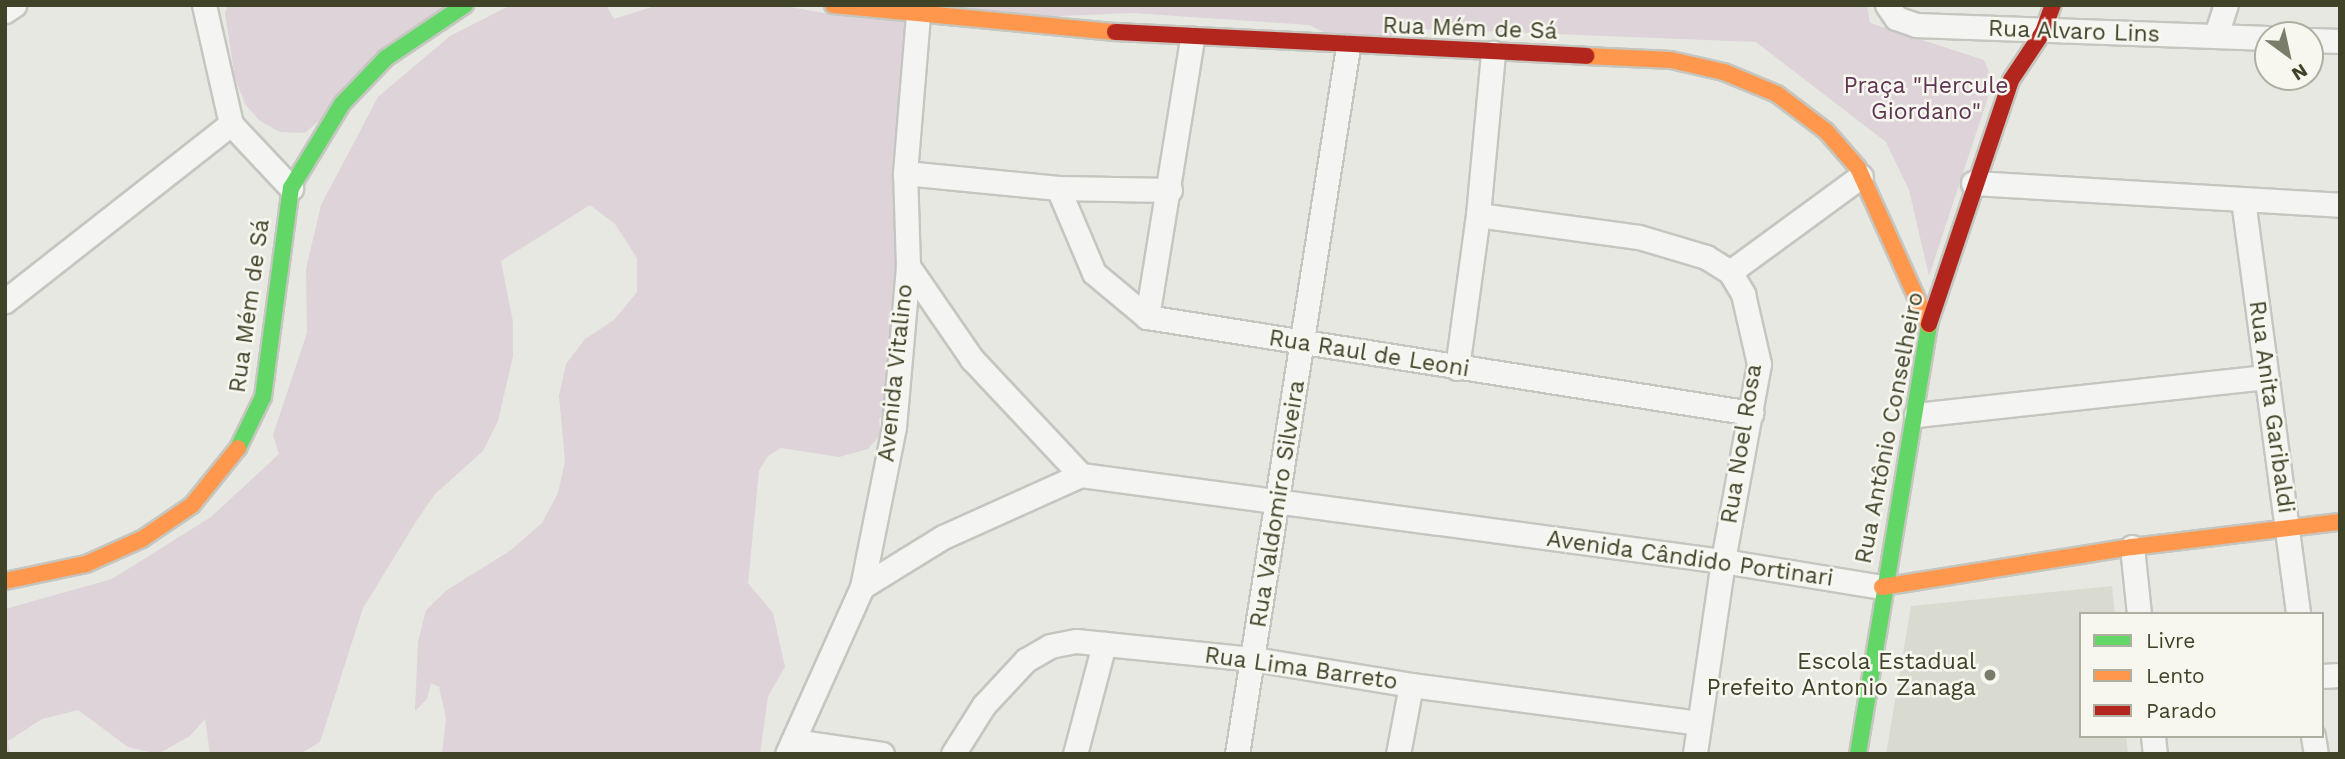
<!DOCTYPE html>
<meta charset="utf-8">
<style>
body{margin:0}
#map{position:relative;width:2345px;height:759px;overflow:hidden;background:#e7e8e2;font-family:"Work Sans",sans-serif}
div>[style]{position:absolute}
.built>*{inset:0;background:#dadbd0}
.green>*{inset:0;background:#ddd3d8}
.roads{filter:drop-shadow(2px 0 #c5c6c0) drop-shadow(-2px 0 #c5c6c0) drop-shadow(0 2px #c5c6c0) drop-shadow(0 -2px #c5c6c0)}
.street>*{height:23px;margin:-11.5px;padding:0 11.5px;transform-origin:11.5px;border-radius:11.5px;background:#f4f4f2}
.fast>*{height:16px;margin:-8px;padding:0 8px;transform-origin:8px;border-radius:8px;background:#63d668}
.slow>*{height:16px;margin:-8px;padding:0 8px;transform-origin:8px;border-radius:8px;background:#ff974d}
.jam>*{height:16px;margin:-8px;padding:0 8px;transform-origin:8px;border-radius:8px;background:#b3261e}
.dots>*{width:19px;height:19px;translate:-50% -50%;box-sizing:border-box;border:4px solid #f7f7f0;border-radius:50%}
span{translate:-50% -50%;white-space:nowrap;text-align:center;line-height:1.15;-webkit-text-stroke:5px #f7f7f0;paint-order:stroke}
.street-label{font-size:23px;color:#404328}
.park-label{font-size:23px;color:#603453}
.poi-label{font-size:23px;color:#404328}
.right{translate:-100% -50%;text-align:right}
.frame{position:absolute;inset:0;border:7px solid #404328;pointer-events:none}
.legend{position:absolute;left:2079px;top:612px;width:245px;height:126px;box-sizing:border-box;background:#f7f7f0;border:2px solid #aeafa0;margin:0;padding:9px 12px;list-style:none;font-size:21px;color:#404328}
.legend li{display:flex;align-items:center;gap:14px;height:35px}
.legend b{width:35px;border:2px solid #aeafa0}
.north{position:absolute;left:2254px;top:21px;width:70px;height:70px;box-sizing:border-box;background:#f7f7f0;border:2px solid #aeafa0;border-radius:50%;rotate:147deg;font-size:19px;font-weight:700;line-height:28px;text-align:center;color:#404328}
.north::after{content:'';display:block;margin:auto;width:24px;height:32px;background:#7a7d69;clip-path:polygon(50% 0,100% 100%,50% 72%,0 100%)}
</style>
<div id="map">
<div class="built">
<div style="clip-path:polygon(2112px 586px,2115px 614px,2081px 614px,2081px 736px,2126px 736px,2128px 754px,1886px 754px,1911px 606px)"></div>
</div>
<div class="green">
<div style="clip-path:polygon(228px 5px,452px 5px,305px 133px,280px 132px,260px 121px,245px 104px,235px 78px,225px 13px)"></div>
<div style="clip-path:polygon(511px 5px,606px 5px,614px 19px,658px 5px,779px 5px,829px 14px,888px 5px,1867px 5px,1870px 23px,1984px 60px,1993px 82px,1929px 276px,1909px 190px,1886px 142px,1756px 42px,1431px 29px,1386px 39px,1330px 35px,1309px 25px,1132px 13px,1011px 18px,926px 12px,893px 407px,879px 419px,881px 434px,868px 449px,839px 457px,781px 448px,768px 456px,759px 471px,748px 583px,773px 613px,785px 667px,768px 696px,760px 754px,442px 754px,446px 718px,439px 687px,431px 683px,427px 699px,415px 711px,418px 642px,426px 610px,447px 590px,511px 550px,542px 523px,558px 493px,565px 461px,559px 396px,566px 364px,585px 339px,614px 320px,637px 292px,637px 258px,615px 224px,590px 205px,501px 261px,513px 322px,513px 356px,498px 421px,483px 451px,435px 494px,417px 520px,363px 608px,320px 742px,300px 754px,210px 754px,205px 719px,190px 736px,158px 754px,128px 747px,78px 710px,42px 719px,8px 741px,10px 754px,5px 754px,5px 609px,112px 579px,211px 517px,279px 454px,273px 435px,307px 333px,306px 269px,321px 205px,378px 97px,450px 36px)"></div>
</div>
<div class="roads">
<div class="street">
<div style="left:204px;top:5px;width:122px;rotate:77.2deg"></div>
<div style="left:231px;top:124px;width:88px;rotate:46.8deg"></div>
<div style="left:1887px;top:5px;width:16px;rotate:55deg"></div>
<div style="left:1896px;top:18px;width:21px;rotate:19deg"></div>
<div style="left:1916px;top:25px;width:352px;rotate:2.1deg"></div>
<div style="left:5px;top:11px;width:11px;rotate:-34deg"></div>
<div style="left:2216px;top:35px;width:32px;rotate:-72deg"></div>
<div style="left:2310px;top:40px;width:30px;rotate:2deg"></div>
<div style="left:905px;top:173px;width:154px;rotate:5.6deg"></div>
<div style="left:1058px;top:188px;width:112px;rotate:1deg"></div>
<div style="left:1973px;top:183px;width:368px;rotate:3.4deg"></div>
<div style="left:1058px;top:188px;width:92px;rotate:67deg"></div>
<div style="left:1094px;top:273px;width:69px;rotate:39.7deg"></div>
<div style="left:1147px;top:317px;width:612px;rotate:9.03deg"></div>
<div style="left:2243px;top:200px;width:418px;rotate:82.4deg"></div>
<div style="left:1478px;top:215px;width:162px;rotate:7.8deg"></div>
<div style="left:1639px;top:237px;width:70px;rotate:16.6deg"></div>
<div style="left:1706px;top:257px;width:28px;rotate:32deg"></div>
<div style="left:1730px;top:272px;width:26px;rotate:59deg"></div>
<div style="left:1743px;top:294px;width:72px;rotate:77.1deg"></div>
<div style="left:1759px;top:364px;width:200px;rotate:100.4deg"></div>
<div style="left:1723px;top:561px;width:195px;rotate:98.3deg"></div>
<div style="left:908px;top:266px;width:113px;rotate:55.5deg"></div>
<div style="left:972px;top:359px;width:159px;rotate:46.8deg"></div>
<div style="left:1730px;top:272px;width:162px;rotate:-36.2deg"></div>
<div style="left:5px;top:301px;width:287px;rotate:-38.1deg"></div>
<div style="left:1147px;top:317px;width:282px;rotate:-80.8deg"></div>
<div style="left:1457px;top:368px;width:154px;rotate:-82.2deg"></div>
<div style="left:1478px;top:215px;width:163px;rotate:-84.7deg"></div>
<div style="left:1916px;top:415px;width:352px;rotate:-6.2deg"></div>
<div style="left:2132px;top:547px;width:67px;rotate:84deg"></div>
<div style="left:862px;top:587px;width:95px;rotate:-31.7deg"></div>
<div style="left:943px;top:537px;width:151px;rotate:-24.2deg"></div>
<div style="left:1081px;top:475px;width:648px;rotate:7.63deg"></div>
<div style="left:1723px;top:561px;width:161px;rotate:9.3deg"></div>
<div style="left:2322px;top:676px;width:18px;rotate:-3deg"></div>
<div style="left:2153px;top:736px;width:18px;rotate:84deg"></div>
<div style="left:2313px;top:736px;width:18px;rotate:81deg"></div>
<div style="left:793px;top:741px;width:90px;rotate:8.3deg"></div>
<div style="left:787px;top:754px;width:183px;rotate:-65.8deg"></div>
<div style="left:862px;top:587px;width:163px;rotate:-78.7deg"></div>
<div style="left:894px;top:427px;width:162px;rotate:-85deg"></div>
<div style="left:908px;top:266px;width:93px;rotate:-91.8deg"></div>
<div style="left:905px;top:173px;width:158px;rotate:-85.3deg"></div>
<div style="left:953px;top:754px;width:58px;rotate:-57.7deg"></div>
<div style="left:984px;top:705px;width:62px;rotate:-47deg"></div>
<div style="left:1026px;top:660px;width:28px;rotate:-30deg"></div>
<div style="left:1050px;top:646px;width:26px;rotate:-11deg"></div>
<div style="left:1076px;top:641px;width:179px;rotate:5.8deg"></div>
<div style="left:1254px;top:659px;width:159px;rotate:9.4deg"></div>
<div style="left:1411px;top:685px;width:290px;rotate:7.5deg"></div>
<div style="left:1075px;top:754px;width:114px;rotate:-75.2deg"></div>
<div style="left:1237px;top:754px;width:716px;rotate:-81.08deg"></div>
<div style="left:1398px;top:754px;width:70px;rotate:-79.3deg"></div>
</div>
<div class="fast">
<div style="left:238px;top:448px;width:57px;rotate:-63.9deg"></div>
<div style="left:263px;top:397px;width:211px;rotate:-82.4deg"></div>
<div style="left:291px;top:188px;width:98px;rotate:-58.7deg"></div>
<div style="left:342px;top:104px;width:64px;rotate:-46.3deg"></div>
<div style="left:386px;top:58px;width:95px;rotate:-33.9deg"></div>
<div style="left:1858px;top:754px;width:436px;rotate:-80.6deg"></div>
</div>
<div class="slow">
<div style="left:833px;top:5px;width:283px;rotate:5.5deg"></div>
<div style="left:1586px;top:56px;width:85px;rotate:2.7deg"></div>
<div style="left:1671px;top:60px;width:54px;rotate:12.8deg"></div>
<div style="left:1724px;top:72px;width:57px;rotate:22.5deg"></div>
<div style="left:1777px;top:94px;width:61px;rotate:37.1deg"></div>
<div style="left:1826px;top:131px;width:49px;rotate:49.1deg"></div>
<div style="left:1858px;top:168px;width:172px;rotate:65.7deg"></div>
<div style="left:5px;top:581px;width:83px;rotate:-11.9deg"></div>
<div style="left:86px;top:564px;width:61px;rotate:-24.1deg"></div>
<div style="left:142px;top:539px;width:60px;rotate:-34.2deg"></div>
<div style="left:192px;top:505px;width:73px;rotate:-51.1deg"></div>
<div style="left:1882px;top:587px;width:253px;rotate:-9.1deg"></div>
<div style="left:2132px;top:547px;width:209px;rotate:-6.9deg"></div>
</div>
<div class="jam">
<div style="left:1115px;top:32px;width:472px;rotate:2.9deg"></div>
<div style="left:1929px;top:324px;width:257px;rotate:-71.4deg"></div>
<div style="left:2011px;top:80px;width:58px;rotate:-56.3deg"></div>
<div style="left:2043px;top:32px;width:29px;rotate:-70deg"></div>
</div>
</div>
<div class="dots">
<div style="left:1990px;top:675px;background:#7a7d69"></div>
</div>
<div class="street-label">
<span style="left:1470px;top:29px;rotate:2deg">Rua Mém de Sá</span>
<span style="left:2074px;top:32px;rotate:2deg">Rua Alvaro Lins</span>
<span style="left:250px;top:306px;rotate:-82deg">Rua Mém de Sá</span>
<span style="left:1369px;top:354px;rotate:9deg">Rua Raul de Leoni</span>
<span style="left:896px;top:373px;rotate:-84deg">Avenida Vitalino</span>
<span style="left:2271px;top:407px;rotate:82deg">Rua Anita Garibaldi</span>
<span style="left:1890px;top:428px;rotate:-79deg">Rua Antônio Conselheiro</span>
<span style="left:1742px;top:444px;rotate:-81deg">Rua Noel Rosa</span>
<span style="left:1278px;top:504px;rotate:-81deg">Rua Valdomiro Silveira</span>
<span style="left:1690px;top:559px;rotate:8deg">Avenida Cândido Portinari</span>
<span style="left:1301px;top:669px;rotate:8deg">Rua Lima Barreto</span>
</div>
<div class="park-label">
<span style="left:1926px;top:99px">Praça "Hercule<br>Giordano"</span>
</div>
<div class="poi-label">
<span class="right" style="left:1976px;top:675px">Escola Estadual<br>Prefeito Antonio Zanaga</span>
</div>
<div class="frame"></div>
<ul class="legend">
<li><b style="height:9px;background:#63d668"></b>Livre</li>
<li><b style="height:9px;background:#ff974d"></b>Lento</li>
<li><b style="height:9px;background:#b3261e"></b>Parado</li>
</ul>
<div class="north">N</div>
</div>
